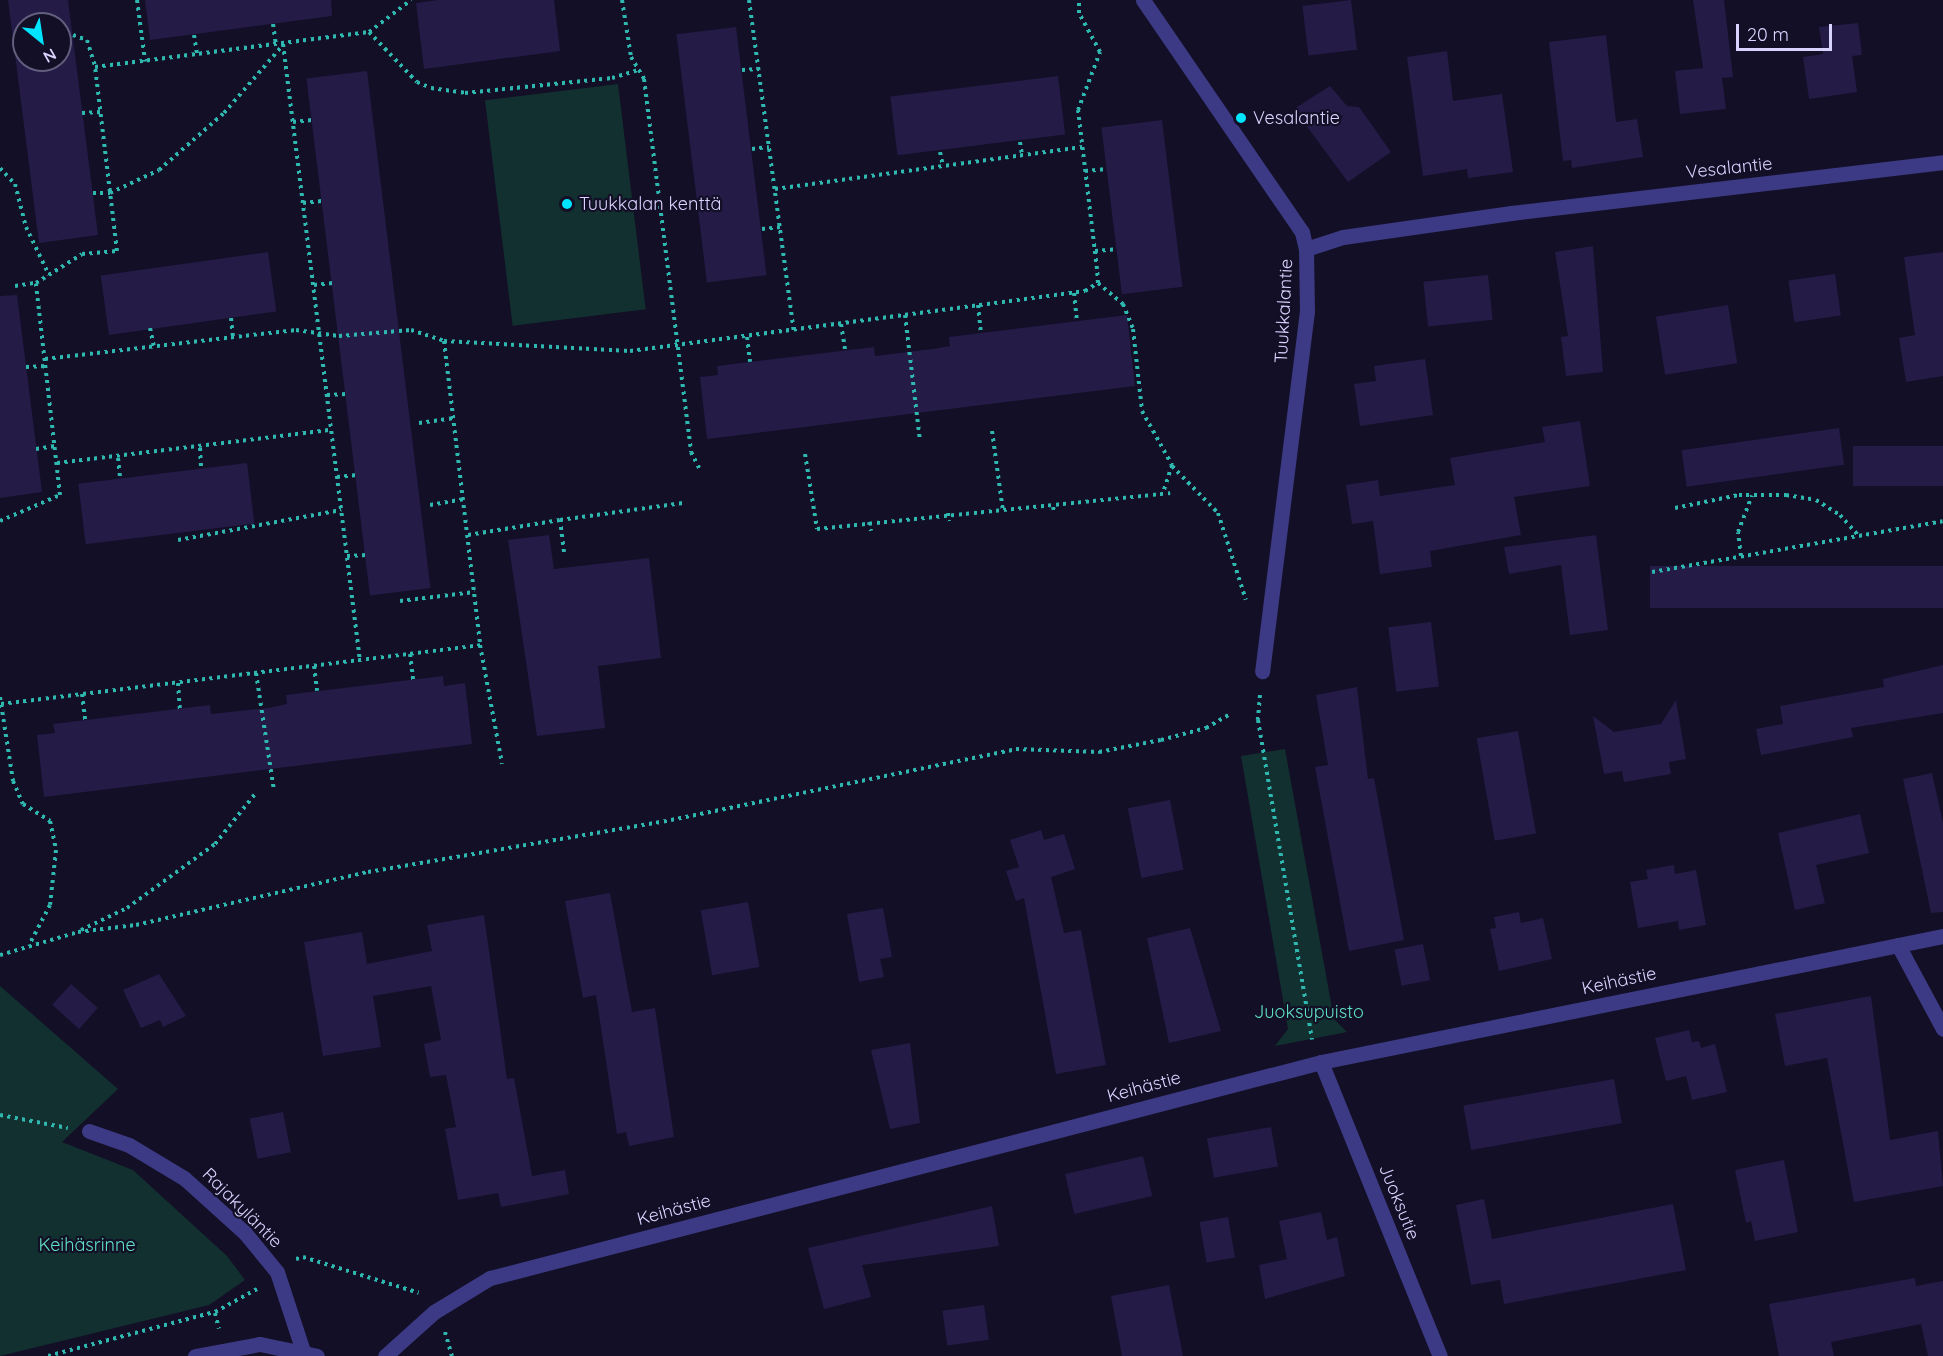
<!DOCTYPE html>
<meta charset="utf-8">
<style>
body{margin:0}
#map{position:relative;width:1943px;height:1356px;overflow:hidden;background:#130f26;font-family:Quicksand,sans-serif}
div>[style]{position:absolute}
.green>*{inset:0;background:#12302f;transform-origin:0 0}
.building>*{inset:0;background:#241b47;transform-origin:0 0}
.path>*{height:4px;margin-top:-2px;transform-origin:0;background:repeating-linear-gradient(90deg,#2fb8b0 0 3px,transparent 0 7.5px)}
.minor>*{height:15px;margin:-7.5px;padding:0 7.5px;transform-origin:7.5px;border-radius:7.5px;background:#3d3a85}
.dots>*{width:16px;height:16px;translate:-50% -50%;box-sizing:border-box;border:3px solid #130f26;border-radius:50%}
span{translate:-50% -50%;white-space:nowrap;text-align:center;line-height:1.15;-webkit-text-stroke:4.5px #130f26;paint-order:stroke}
.poi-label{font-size:18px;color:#d9d4ff}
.left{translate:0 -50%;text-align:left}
.street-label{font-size:18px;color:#d9d4ff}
.park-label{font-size:18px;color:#5fe0c0}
.north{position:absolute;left:12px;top:12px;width:60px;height:60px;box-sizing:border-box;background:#130f26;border:2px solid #625e7d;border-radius:50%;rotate:150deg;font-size:16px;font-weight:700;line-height:24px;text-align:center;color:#d9d4ff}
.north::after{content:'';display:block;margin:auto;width:21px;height:27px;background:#00e5ff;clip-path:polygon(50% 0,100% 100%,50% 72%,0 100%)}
.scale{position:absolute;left:1736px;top:24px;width:96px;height:27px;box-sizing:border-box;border:3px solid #d9d4ff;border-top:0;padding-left:8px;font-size:18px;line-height:21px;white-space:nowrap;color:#d9d4ff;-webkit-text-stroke:4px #130f26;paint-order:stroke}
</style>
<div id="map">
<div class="green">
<div style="left:618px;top:84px;width:227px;height:134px;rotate:83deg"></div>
<div style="clip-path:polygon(1285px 749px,1334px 1019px,1347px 1032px,1275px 1046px,1288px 1029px,1241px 756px)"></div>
<div style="clip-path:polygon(0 986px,118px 1089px,62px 1142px,133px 1170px,227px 1256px,245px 1280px,209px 1305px,0 1356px)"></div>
</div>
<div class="building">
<div style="clip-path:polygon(evenodd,8px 0,68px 0,98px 235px,39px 243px,8px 0,24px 24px,60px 24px,60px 60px,24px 60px,24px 24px)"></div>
<div style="clip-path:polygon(145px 0,331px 0,332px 16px,150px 40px)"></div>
<div style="clip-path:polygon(438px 0,554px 0,560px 51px,424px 69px,416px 3px)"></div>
<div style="left:1351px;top:0;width:50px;height:49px;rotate:83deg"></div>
<div style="clip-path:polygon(1693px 0,1724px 0,1733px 77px,1722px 78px,1726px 109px,1680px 114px,1675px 71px,1703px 68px)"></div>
<div style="clip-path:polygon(1858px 23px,1862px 55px,1852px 56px,1857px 92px,1809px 99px,1803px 57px,1823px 54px,1819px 27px)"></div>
<div style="left:736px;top:27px;width:250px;height:60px;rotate:83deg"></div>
<div style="clip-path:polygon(1606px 35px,1616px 122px,1637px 119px,1643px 157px,1572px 168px,1571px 160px,1563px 161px,1549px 42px)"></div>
<div style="clip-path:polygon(1447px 51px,1453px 101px,1502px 94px,1513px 172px,1468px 178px,1467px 169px,1423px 176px,1407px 57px)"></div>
<div style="left:367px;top:71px;width:521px;height:61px;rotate:83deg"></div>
<div style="left:1058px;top:76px;width:59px;height:169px;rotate:83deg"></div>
<div style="clip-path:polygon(1330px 86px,1347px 106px,1359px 107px,1391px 152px,1348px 182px,1294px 109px)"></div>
<div style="left:1162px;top:120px;width:168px;height:61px;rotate:83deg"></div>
<div style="clip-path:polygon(1593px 246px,1603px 372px,1566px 376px,1561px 337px,1568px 336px,1555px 252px)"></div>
<div style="left:268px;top:252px;width:60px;height:169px;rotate:82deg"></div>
<div style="clip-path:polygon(1943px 252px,1943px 376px,1906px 382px,1899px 338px,1915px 335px,1904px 257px)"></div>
<div style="left:1835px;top:274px;width:42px;height:47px;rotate:82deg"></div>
<div style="left:1488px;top:275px;width:45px;height:65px;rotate:84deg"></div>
<div style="clip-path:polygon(17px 295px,42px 492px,0 498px,0 296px)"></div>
<div style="left:1728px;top:305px;width:59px;height:73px;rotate:81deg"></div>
<div style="clip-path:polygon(1127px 315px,1135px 386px,707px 439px,700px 377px,718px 375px,717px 366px,874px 347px,875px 356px,933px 349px,950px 346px,949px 337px)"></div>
<div style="clip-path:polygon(1425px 359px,1433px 415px,1360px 426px,1354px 384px,1376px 381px,1374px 366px)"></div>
<div style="clip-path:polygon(1580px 421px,1590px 486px,1514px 497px,1521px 535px,1430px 551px,1432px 567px,1380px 574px,1373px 521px,1352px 524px,1346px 485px,1378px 480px,1380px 496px,1455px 485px,1450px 458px,1545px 442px,1542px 427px)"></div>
<div style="left:1839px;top:428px;width:37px;height:159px;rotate:82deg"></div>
<div style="left:1943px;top:446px;width:40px;height:90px;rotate:90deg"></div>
<div style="left:247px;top:463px;width:61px;height:170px;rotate:83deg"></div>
<div style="clip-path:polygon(549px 535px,554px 569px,649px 558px,661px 658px,598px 666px,605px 728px,537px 736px,508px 540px)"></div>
<div style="clip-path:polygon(1596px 535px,1608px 630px,1570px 635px,1561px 565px,1509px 574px,1504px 547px)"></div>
<div style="left:1943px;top:566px;width:42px;height:293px;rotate:90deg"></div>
<div style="left:1431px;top:622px;width:65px;height:43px;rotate:83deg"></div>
<div style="clip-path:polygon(1943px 665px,1943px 713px,1851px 728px,1853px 737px,1761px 755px,1756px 729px,1783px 724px,1780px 706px,1884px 687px,1883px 679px)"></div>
<div style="clip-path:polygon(443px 676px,444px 686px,465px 683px,472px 744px,44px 797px,37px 735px,55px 733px,53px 724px,210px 705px,211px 714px,269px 708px,287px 704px,286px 695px)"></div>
<div style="clip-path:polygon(1357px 687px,1368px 779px,1374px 778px,1404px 940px,1349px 951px,1315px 767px,1328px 765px,1316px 695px)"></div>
<div style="clip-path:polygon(1676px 700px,1686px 759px,1669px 762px,1671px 774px,1624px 782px,1622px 771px,1604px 774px,1593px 716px,1614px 732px,1661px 724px)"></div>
<div style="left:1518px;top:731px;width:104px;height:42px;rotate:80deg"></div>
<div style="clip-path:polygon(1932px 773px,1943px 823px,1943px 912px,1931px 913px,1903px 779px)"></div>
<div style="left:1170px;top:800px;width:71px;height:43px;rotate:79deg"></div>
<div style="clip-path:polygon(1860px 814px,1869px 853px,1816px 865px,1825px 903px,1795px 910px,1778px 833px)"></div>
<div style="clip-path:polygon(1041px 830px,1044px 840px,1064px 834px,1075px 869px,1051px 877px,1064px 933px,1081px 930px,1106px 1065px,1056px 1074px,1024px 898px,1016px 901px,1006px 871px,1019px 867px,1010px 840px)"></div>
<div style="clip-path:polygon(1674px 865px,1675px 874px,1696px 870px,1706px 925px,1679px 930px,1678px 921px,1638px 928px,1630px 882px,1648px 879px,1646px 870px)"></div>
<div style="clip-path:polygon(610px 893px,632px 1012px,655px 1008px,674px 1137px,629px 1146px,626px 1132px,617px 1134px,596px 995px,583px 998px,565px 901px)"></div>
<div style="left:748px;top:902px;width:66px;height:48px;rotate:80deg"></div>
<div style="clip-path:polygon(883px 908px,892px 957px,880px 959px,884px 977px,859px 982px,847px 914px)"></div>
<div style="clip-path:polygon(1519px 912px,1521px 923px,1543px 918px,1552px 959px,1499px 971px,1490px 929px,1496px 928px,1494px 917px)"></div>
<div style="clip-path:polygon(484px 915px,507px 1079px,514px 1078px,532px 1176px,565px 1170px,569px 1194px,501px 1207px,498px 1193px,458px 1200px,445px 1129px,456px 1127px,446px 1075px,430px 1077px,424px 1044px,441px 1040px,431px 986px,373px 996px,381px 1047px,323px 1056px,304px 942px,362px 932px,367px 964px,432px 951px,427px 925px)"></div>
<div style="clip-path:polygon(1190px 928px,1221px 1031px,1169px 1043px,1147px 938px)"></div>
<div style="left:1423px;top:944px;width:37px;height:29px;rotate:79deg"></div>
<div style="clip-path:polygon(159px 974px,186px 1016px,163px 1027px,160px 1020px,141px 1028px,123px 990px)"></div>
<div style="left:71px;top:984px;width:36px;height:28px;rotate:42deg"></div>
<div style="clip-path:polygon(1871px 996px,1890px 1140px,1938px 1131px,1943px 1186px,1854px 1202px,1827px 1058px,1785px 1066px,1775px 1014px)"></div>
<div style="clip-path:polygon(1689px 1030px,1692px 1042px,1699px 1041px,1701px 1048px,1715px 1044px,1727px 1092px,1692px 1100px,1686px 1076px,1666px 1081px,1655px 1038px)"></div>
<div style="clip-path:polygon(910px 1043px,920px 1123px,890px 1129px,871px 1050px)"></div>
<div style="left:1614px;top:1079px;width:45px;height:153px;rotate:80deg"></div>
<div style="left:283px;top:1112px;width:41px;height:34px;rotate:79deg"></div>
<div style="left:1271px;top:1127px;width:40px;height:65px;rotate:80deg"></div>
<div style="left:1143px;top:1156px;width:41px;height:80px;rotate:77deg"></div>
<div style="clip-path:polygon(1784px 1160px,1798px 1232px,1755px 1241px,1751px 1221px,1746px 1223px,1735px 1170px)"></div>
<div style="clip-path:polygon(1484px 1199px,1492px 1239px,1673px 1204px,1686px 1270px,1504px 1304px,1500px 1280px,1471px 1285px,1456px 1205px)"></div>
<div style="clip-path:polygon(992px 1206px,999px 1246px,862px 1265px,871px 1297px,824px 1309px,808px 1248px)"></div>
<div style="clip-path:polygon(1321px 1212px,1327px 1240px,1337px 1237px,1345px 1276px,1265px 1299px,1259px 1265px,1287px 1259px,1279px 1221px)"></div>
<div style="left:1228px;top:1217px;width:41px;height:29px;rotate:80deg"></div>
<div style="clip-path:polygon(1915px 1278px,1916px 1286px,1943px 1281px,1943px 1356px,1928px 1356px,1921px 1324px,1831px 1342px,1834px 1356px,1779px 1356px,1769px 1304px)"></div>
<div style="clip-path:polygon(1169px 1285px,1183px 1356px,1122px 1356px,1111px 1296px)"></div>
<div style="left:984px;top:1305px;width:35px;height:42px;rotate:82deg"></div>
</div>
<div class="path">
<div style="left:137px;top:0;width:62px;rotate:82.5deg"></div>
<div style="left:622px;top:0;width:58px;rotate:81deg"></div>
<div style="left:631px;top:57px;width:26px;rotate:59deg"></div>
<div style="left:644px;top:79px;width:376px;rotate:82.8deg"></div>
<div style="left:691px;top:452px;width:22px;rotate:63deg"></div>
<div style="left:749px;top:0;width:334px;rotate:82.3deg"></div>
<div style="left:273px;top:24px;width:21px;rotate:82deg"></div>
<div style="left:369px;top:32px;width:53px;rotate:-37.3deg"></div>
<div style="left:73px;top:35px;width:15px;rotate:20deg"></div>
<div style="left:87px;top:40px;width:28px;rotate:73deg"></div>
<div style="left:194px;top:35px;width:20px;rotate:81deg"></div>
<div style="left:283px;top:44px;width:622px;rotate:82.89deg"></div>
<div style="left:742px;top:70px;width:17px;rotate:-3deg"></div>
<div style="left:82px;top:113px;width:18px;rotate:-3deg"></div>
<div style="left:293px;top:122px;width:19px;rotate:-6deg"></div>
<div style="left:1020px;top:142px;width:13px;rotate:81deg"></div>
<div style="left:752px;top:149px;width:17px;rotate:-7deg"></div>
<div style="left:940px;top:152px;width:14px;rotate:78deg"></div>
<div style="left:0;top:168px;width:22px;rotate:47deg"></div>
<div style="left:15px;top:184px;width:44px;rotate:75.7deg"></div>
<div style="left:26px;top:227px;width:53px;rotate:64.4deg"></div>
<div style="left:1085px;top:171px;width:22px;rotate:-5deg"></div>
<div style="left:775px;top:189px;width:310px;rotate:-7.8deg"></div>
<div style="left:93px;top:193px;width:17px"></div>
<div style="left:110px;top:193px;width:54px;rotate:-25.1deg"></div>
<div style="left:159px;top:170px;width:86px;rotate:-41.2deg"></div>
<div style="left:224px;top:113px;width:90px;rotate:-49.1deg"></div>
<div style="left:303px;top:203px;width:19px;rotate:-6deg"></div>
<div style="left:762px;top:229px;width:18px;rotate:-6deg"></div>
<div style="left:1095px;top:251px;width:21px;rotate:-5deg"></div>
<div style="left:1098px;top:283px;width:33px;rotate:40deg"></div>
<div style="left:1123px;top:304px;width:27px;rotate:68deg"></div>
<div style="left:1133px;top:329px;width:82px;rotate:83.7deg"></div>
<div style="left:1142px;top:411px;width:62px;rotate:60.9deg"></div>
<div style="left:1172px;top:465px;width:29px;rotate:108deg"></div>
<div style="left:314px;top:285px;width:19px;rotate:-6deg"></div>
<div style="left:15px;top:286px;width:20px;rotate:-9deg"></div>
<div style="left:1074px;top:293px;width:28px;rotate:84deg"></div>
<div style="left:978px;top:305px;width:28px;rotate:84deg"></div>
<div style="left:905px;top:315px;width:126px;rotate:83.2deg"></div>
<div style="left:231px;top:318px;width:20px;rotate:84deg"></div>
<div style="left:841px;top:324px;width:26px;rotate:81deg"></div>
<div style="left:150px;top:328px;width:19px;rotate:78deg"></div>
<div style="left:747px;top:337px;width:25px;rotate:83deg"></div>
<div style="left:444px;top:341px;width:306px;rotate:83.2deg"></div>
<div style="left:480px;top:645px;width:121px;rotate:79.5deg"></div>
<div style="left:45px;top:359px;width:253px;rotate:-6.6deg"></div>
<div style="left:296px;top:330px;width:43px;rotate:7.9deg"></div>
<div style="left:339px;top:336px;width:72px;rotate:-4.8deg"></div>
<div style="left:411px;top:330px;width:35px;rotate:18deg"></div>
<div style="left:444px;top:341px;width:186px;rotate:3.1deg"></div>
<div style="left:630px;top:351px;width:459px;rotate:-7.5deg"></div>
<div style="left:1085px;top:291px;width:15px;rotate:-32deg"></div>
<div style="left:1098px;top:283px;width:14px;rotate:-94deg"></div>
<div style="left:1097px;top:269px;width:160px;rotate:-96.8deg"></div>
<div style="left:1078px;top:110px;width:62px;rotate:-69.2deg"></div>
<div style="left:1100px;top:52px;width:44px;rotate:-118.3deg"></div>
<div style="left:1079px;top:13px;width:13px;rotate:-90deg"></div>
<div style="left:26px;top:367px;width:20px;rotate:-3deg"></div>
<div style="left:327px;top:395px;width:20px;rotate:-3deg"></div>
<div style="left:419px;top:423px;width:36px;rotate:-8deg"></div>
<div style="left:992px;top:431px;width:81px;rotate:82.2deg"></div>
<div style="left:200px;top:448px;width:20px;rotate:87deg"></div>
<div style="left:36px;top:449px;width:19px;rotate:-9deg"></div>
<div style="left:805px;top:454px;width:76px;rotate:80.9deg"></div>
<div style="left:817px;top:529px;width:355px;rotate:-5.8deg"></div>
<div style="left:118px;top:458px;width:20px;rotate:84deg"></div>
<div style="left:57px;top:463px;width:276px;rotate:-6.9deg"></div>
<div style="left:1172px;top:466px;width:66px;rotate:45.6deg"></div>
<div style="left:1218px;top:513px;width:91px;rotate:72.2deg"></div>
<div style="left:337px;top:477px;width:20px;rotate:-6deg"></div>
<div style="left:430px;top:505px;width:35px;rotate:-10deg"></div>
<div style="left:1053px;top:507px;width:7px;rotate:74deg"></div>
<div style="left:1675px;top:508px;width:65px;rotate:-11.5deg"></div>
<div style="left:1739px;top:495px;width:47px"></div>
<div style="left:1786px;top:495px;width:30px;rotate:9deg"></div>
<div style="left:1816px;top:500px;width:28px;rotate:32deg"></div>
<div style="left:1840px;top:515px;width:27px;rotate:48deg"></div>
<div style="left:948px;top:513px;width:8px;rotate:83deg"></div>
<div style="left:0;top:521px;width:65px;rotate:-23.4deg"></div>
<div style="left:60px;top:495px;width:213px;rotate:-96.5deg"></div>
<div style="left:36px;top:283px;width:54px;rotate:-32.2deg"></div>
<div style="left:82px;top:254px;width:35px;rotate:-5deg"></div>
<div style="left:117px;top:251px;width:185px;rotate:-96.8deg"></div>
<div style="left:95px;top:67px;width:276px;rotate:-7.3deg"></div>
<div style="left:369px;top:32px;width:69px;rotate:46.2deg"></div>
<div style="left:417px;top:82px;width:15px;rotate:23deg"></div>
<div style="left:431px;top:88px;width:34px;rotate:8deg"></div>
<div style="left:465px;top:93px;width:148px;rotate:-5.8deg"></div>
<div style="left:612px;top:78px;width:28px;rotate:-17deg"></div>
<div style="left:869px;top:522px;width:9px;rotate:77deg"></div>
<div style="left:468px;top:535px;width:93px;rotate:-9.3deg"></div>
<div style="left:178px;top:540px;width:166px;rotate:-10.4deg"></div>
<div style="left:564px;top:552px;width:32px;rotate:-97deg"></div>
<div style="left:560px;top:520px;width:124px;rotate:-7.9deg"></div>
<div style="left:347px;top:556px;width:20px;rotate:-3deg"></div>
<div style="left:1741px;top:556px;width:24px;rotate:-97deg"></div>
<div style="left:1738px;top:532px;width:39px;rotate:-69deg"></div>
<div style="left:1652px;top:572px;width:295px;rotate:-9.9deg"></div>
<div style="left:400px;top:601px;width:75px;rotate:-6.9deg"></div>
<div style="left:410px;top:654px;width:26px;rotate:83deg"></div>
<div style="left:314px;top:666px;width:25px;rotate:83deg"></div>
<div style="left:256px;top:673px;width:119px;rotate:81.3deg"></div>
<div style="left:178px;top:683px;width:26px;rotate:86deg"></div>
<div style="left:82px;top:694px;width:26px;rotate:83deg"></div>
<div style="left:1260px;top:695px;width:25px;rotate:95deg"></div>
<div style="left:1258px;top:720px;width:324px;rotate:80.4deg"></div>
<div style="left:0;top:697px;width:85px;rotate:81.2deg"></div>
<div style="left:13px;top:781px;width:25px;rotate:67deg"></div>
<div style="left:23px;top:804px;width:32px;rotate:32deg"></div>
<div style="left:50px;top:821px;width:30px;rotate:78deg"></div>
<div style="left:56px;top:850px;width:55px;rotate:96.2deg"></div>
<div style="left:50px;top:905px;width:45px;rotate:117.7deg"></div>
<div style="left:1px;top:704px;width:483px;rotate:-7deg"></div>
<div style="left:81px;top:930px;width:51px;rotate:-25.6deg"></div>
<div style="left:127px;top:908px;width:109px;rotate:-36deg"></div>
<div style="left:215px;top:844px;width:64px;rotate:-51.3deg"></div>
<div style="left:0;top:955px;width:81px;rotate:-16.4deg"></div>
<div style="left:78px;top:932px;width:58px;rotate:-6.9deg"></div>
<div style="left:136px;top:925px;width:238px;rotate:-12.9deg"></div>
<div style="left:368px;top:872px;width:307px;rotate:-9.7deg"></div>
<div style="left:671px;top:820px;width:352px;rotate:-11.6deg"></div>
<div style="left:1016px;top:749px;width:83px;rotate:2.1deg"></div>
<div style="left:1099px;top:752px;width:63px;rotate:-11deg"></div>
<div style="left:1161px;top:740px;width:47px;rotate:-14.9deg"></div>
<div style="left:1206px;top:728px;width:28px;rotate:-30deg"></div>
<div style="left:0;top:1115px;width:69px;rotate:10.8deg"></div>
<div style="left:296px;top:1259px;width:7px;rotate:-16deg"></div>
<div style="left:303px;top:1257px;width:121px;rotate:17.2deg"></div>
<div style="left:215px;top:1313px;width:16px;rotate:76deg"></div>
<div style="left:445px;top:1332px;width:25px;rotate:74deg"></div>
<div style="left:48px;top:1356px;width:173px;rotate:-14.8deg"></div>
<div style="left:215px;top:1312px;width:48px;rotate:-28.7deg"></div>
</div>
<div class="minor">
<div style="left:1143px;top:0;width:281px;rotate:55.6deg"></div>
<div style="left:1302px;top:232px;width:17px;rotate:77deg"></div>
<div style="left:1306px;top:249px;width:62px;rotate:89.1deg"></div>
<div style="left:1307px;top:311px;width:363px;rotate:97.1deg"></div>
<div style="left:1306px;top:249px;width:39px;rotate:-18deg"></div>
<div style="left:1343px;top:237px;width:170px;rotate:-8.1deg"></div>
<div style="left:1511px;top:213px;width:435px;rotate:-6.7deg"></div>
<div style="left:1898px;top:945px;width:95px;rotate:61.8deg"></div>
<div style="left:1321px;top:1062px;width:317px;rotate:68deg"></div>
<div style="left:89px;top:1131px;width:42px;rotate:19.3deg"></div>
<div style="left:129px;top:1145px;width:64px;rotate:31deg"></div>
<div style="left:184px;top:1178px;width:82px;rotate:42deg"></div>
<div style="left:245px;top:1233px;width:50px;rotate:50.6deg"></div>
<div style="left:277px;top:1272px;width:83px;rotate:71.8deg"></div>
<div style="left:195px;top:1356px;width:66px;rotate:-10.5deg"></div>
<div style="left:260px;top:1344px;width:58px;rotate:11.9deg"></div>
<div style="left:385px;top:1356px;width:66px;rotate:-41.9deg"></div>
<div style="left:434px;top:1312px;width:66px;rotate:-31.3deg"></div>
<div style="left:490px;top:1278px;width:859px;rotate:-14.57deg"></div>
<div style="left:1321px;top:1062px;width:635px;rotate:-11.45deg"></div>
</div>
<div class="dots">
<div style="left:1241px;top:118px;background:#00e5ff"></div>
<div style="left:567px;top:204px;background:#00e5ff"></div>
</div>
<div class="poi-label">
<span class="left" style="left:1253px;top:118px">Vesalantie</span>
<span class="left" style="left:579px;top:204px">Tuukkalan kenttä</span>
</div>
<div class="street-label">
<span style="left:1729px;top:168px;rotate:-6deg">Vesalantie</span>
<span style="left:1284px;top:311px;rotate:-87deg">Tuukkalantie</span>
<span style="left:1619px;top:981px;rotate:-12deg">Keihästie</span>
<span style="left:1144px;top:1087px;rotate:-15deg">Keihästie</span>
<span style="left:1399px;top:1202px;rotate:68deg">Juoksutie</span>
<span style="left:242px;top:1208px;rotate:45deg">Rajakyläntie</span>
<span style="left:674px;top:1210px;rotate:-15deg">Keihästie</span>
</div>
<div class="park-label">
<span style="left:1309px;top:1012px">Juoksupuisto</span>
<span style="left:87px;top:1245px">Keihäsrinne</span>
</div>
<div class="north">N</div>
<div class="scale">20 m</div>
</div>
